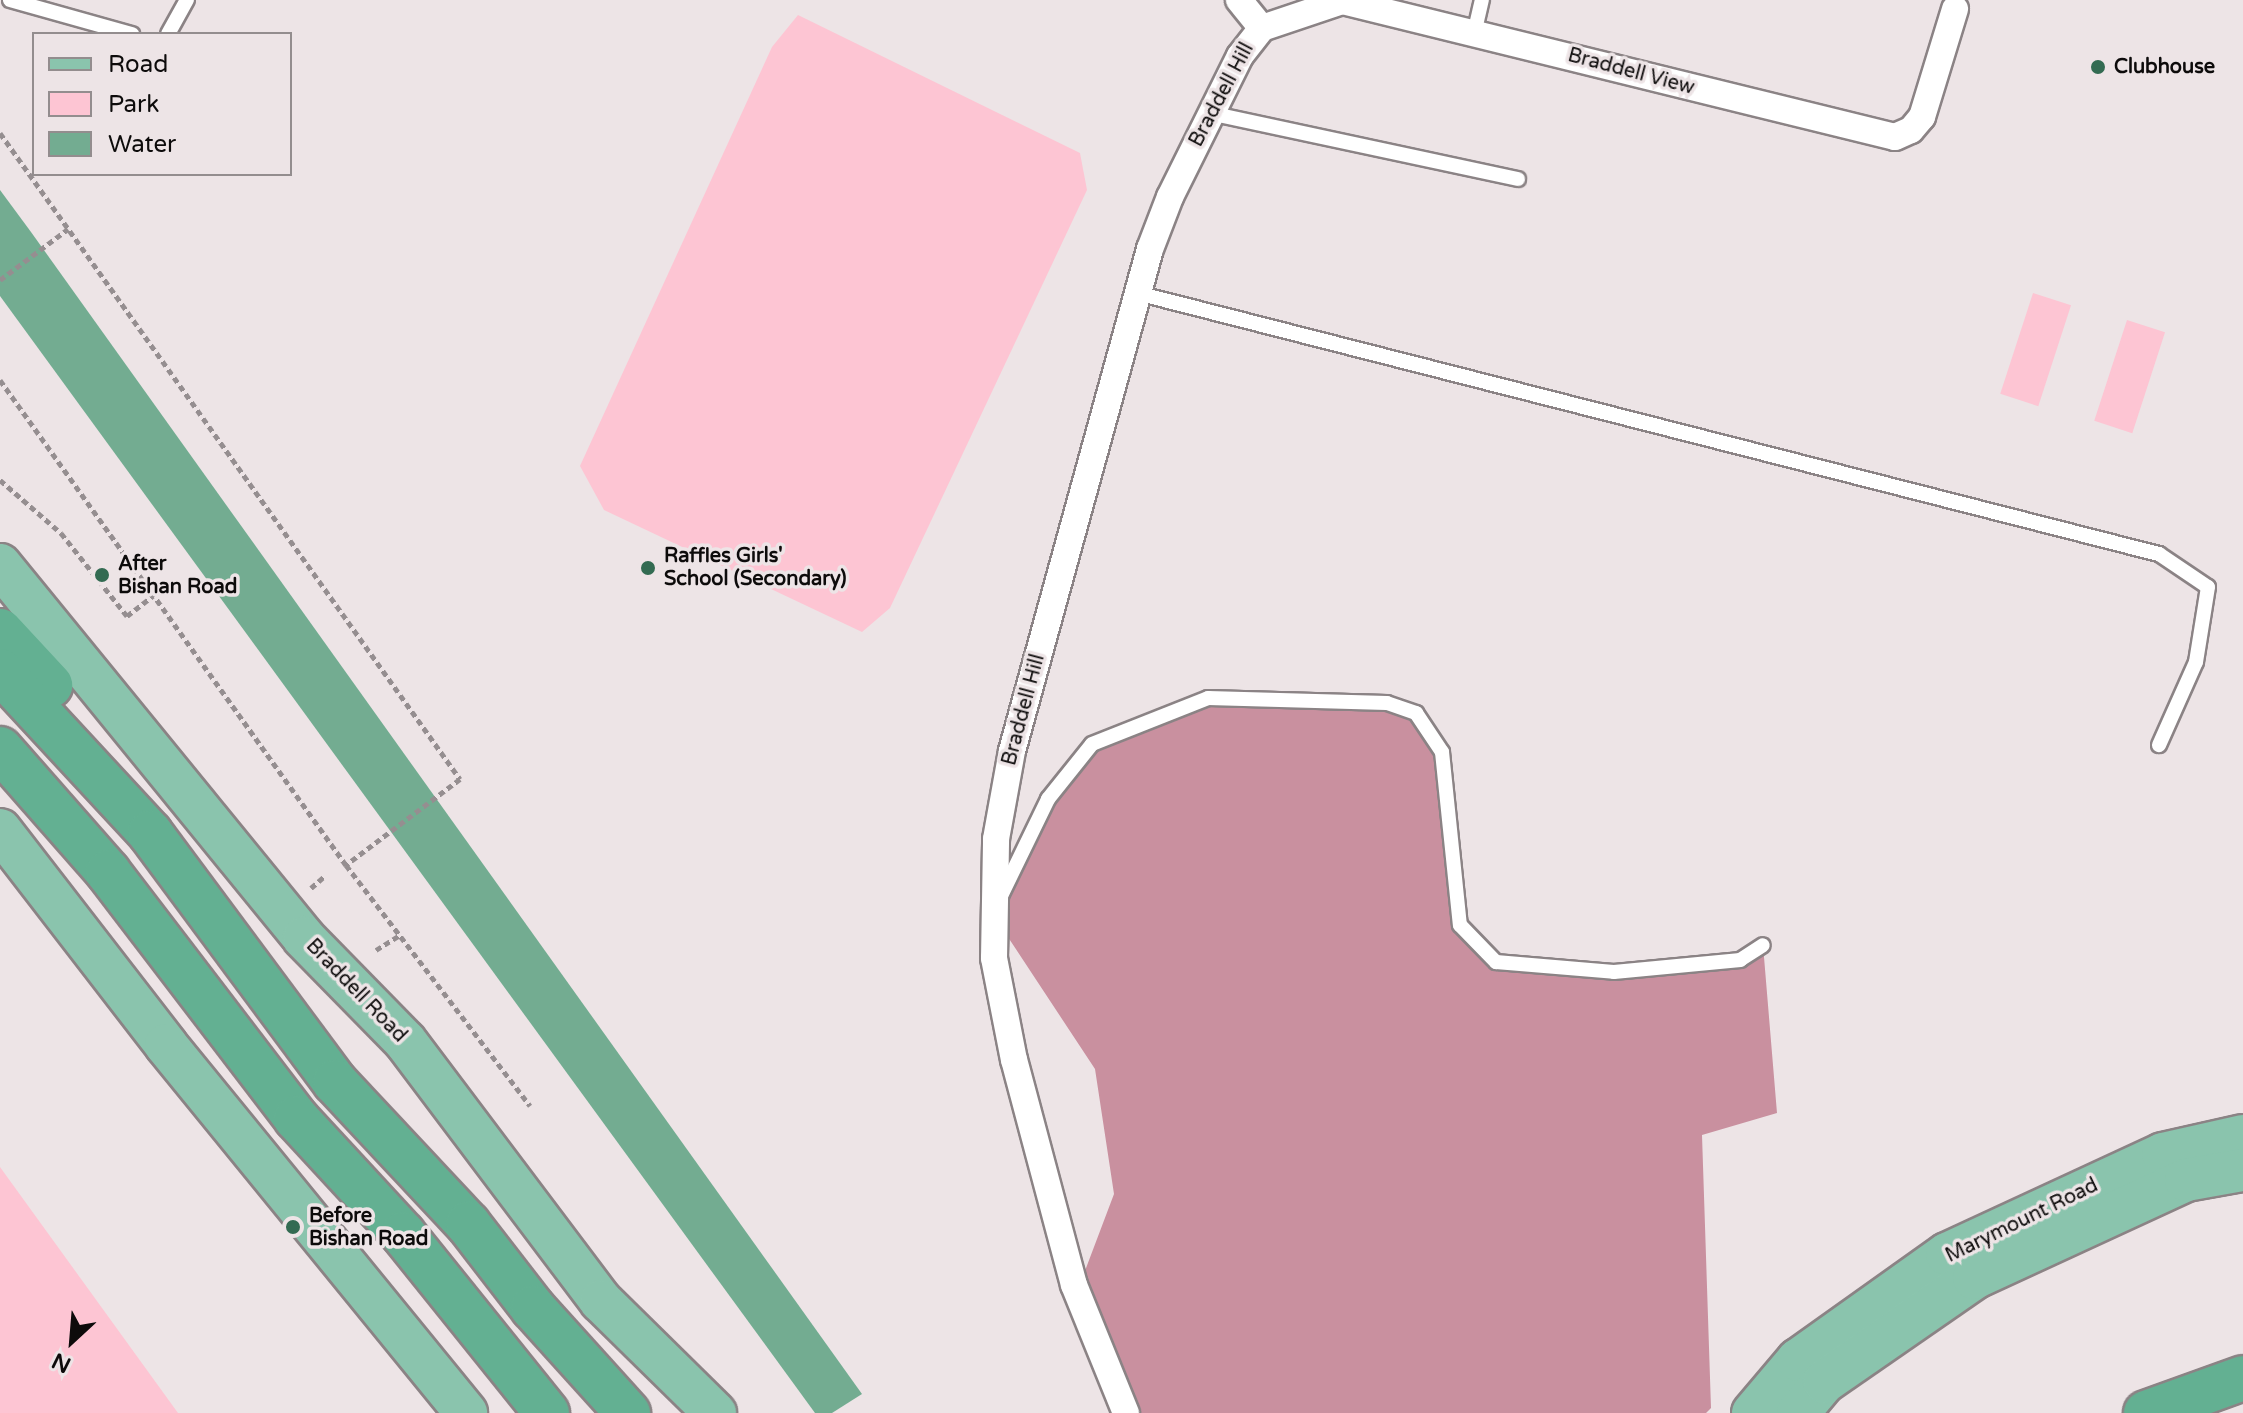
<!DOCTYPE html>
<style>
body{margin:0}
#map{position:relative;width:2243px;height:1413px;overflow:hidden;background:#ede4e6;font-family:"Varela Round",sans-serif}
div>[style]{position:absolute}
.green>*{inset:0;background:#fdc5d3;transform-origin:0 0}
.forest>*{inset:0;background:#c9909f}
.water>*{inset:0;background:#73ac91}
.path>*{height:5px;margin-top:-2.5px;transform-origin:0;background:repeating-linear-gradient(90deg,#958e90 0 6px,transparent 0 10px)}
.roads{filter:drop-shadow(2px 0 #8b8385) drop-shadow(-2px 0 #8b8385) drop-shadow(0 2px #8b8385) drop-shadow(0 -2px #8b8385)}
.service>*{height:14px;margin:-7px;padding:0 7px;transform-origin:7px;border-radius:7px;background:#fff}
.minor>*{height:26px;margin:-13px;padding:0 13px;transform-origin:13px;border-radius:13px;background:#fff}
.primary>*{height:42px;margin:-21px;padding:0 21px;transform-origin:21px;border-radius:21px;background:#8ac4ad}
.trunk>*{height:44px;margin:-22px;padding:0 22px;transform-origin:22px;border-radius:22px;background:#63b092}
.dots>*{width:22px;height:22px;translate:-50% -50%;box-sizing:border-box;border:4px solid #ede4e6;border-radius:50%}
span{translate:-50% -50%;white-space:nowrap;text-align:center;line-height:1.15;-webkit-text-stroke:7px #ede4e6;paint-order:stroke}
.poi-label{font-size:20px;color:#0d0b0b;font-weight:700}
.left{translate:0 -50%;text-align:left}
.street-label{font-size:20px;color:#0d0b0b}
.legend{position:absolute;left:32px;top:32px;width:260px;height:144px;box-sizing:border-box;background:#ede4e6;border:2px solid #938d8e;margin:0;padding:10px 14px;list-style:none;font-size:24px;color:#0d0b0b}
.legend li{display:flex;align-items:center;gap:16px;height:40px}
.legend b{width:40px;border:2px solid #938d8e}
.north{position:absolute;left:32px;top:1301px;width:80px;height:80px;-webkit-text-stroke:6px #ede4e6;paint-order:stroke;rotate:206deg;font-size:22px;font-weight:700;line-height:32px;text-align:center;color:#0d0b0b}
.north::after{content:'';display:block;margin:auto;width:28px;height:36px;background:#0d0b0b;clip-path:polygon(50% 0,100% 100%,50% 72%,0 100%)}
</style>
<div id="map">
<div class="green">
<div style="clip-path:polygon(798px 15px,1080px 153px,1087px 190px,890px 608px,862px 632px,604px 510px,580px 466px,772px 47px)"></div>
<div style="left:2033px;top:293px;width:40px;height:106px;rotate:18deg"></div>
<div style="left:2127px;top:320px;width:40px;height:106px;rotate:18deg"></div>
<div style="clip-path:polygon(0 1167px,178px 1413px,0 1413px)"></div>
</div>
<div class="forest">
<div style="clip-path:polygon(1208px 698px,1387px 703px,1416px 713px,1442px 752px,1460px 925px,1496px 961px,1614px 972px,1740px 960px,1763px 945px,1777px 1113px,1702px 1135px,1711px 1408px,1706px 1413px,1136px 1413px,1080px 1284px,1114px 1194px,1095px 1069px,994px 916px,1032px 830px,1092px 744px)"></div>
</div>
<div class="water">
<div style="clip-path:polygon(0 190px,31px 232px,862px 1394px,832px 1413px,815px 1413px,0 296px)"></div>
</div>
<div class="path">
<div style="left:0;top:133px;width:793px;rotate:54.55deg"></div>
<div style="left:460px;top:779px;width:143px;rotate:143deg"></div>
<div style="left:0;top:280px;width:85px;rotate:-36.9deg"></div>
<div style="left:0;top:380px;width:596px;rotate:54.5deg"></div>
<div style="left:346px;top:865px;width:303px;rotate:52.6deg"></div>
<div style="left:0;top:480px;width:81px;rotate:41deg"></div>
<div style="left:61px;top:533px;width:106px;rotate:51.5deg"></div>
<div style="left:127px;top:616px;width:33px;rotate:-38deg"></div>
<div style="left:311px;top:888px;width:18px;rotate:-41deg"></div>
<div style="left:376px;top:950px;width:28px;rotate:-32deg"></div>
</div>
<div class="roads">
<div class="service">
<div style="left:10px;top:0;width:127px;rotate:15.6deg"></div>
<div style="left:168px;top:34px;width:39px;rotate:-61deg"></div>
<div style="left:1474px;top:34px;width:35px;rotate:-77deg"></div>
<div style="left:1210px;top:113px;width:315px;rotate:12.1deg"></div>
<div style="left:1137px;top:293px;width:1055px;rotate:14.33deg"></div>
<div style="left:2159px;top:554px;width:59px;rotate:34deg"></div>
<div style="left:2208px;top:587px;width:76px;rotate:99.1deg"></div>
<div style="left:2196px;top:662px;width:91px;rotate:114deg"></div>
<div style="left:1001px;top:896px;width:108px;rotate:-64.1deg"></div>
<div style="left:1048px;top:799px;width:70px;rotate:-51.3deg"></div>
<div style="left:1092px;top:744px;width:125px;rotate:-21.6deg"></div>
<div style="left:1208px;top:698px;width:179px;rotate:1.6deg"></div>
<div style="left:1387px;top:703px;width:31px;rotate:19deg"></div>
<div style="left:1416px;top:713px;width:47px;rotate:56.3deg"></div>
<div style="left:1442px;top:752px;width:174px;rotate:84.1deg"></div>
<div style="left:1460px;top:925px;width:52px;rotate:45.8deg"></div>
<div style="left:1496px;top:962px;width:118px;rotate:4.8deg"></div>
<div style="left:1614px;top:972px;width:127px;rotate:-5.4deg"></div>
<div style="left:1740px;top:960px;width:27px;rotate:-33deg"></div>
</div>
<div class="minor">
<div style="left:1239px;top:0;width:36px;rotate:51deg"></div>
<div style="left:1126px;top:1413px;width:138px;rotate:-112.1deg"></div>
<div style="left:1074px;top:1285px;width:233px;rotate:-104.9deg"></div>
<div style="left:1014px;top:1060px;width:104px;rotate:-101.1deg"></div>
<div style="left:994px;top:958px;width:119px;rotate:-89deg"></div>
<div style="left:996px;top:839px;width:89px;rotate:-79.7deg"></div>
<div style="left:1012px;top:751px;width:521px;rotate:-74.63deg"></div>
<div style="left:1150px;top:249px;width:56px;rotate:-69deg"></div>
<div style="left:1170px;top:197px;width:157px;rotate:-63.6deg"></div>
<div style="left:1240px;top:56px;width:36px;rotate:-52deg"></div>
<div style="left:1262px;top:28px;width:84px;rotate:-18.6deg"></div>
<div style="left:1342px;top:1px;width:569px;rotate:13.82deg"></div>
<div style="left:1895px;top:137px;width:17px;rotate:-24deg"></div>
<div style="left:1911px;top:130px;width:17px;rotate:-50deg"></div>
<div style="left:1922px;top:117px;width:113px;rotate:-73deg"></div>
</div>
<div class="primary">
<div style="left:0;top:565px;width:481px;rotate:50.8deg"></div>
<div style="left:304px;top:938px;width:144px;rotate:45.6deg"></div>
<div style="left:405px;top:1041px;width:326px;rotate:53deg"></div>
<div style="left:601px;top:1301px;width:160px;rotate:44.5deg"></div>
<div style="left:0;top:830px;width:272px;rotate:52.3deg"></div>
<div style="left:166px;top:1045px;width:475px;rotate:50.8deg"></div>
<div style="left:1753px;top:1413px;width:70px;rotate:-49.7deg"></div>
<div style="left:1798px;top:1360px;width:183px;rotate:-35.4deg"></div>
<div style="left:1947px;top:1254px;width:238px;rotate:-24.8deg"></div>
<div style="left:2163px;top:1154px;width:82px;rotate:-12.7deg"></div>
<div style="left:1798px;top:1413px;width:40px;rotate:-50deg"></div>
<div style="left:1824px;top:1382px;width:183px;rotate:-34.7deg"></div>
<div style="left:1974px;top:1278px;width:234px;rotate:-24.8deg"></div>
<div style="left:2186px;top:1180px;width:58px;rotate:-10deg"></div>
</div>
<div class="trunk">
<div style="left:0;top:631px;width:74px;rotate:47.2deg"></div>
<div style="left:0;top:671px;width:221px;rotate:47.2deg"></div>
<div style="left:150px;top:833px;width:310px;rotate:53.4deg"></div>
<div style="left:335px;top:1082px;width:195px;rotate:46.9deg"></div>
<div style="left:468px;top:1224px;width:106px;rotate:52.3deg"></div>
<div style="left:533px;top:1308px;width:142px;rotate:47.9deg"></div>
<div style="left:0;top:749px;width:164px;rotate:48.7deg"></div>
<div style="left:108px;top:872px;width:310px;rotate:52.6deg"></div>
<div style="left:296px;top:1118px;width:158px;rotate:47.3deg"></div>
<div style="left:403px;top:1234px;width:230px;rotate:51.2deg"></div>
<div style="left:2146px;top:1413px;width:103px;rotate:-19.8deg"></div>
</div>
</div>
<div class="dots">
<div style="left:2098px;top:67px;background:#336b52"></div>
<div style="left:648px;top:568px;background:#336b52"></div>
<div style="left:102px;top:575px;background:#336b52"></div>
<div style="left:293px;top:1227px;background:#336b52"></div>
</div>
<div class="poi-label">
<span class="left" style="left:2114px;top:67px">Clubhouse</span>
<span class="left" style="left:664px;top:568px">Raffles Girls'<br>School (Secondary)</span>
<span class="left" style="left:118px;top:576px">After<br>Bishan Road</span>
<span class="left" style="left:309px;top:1228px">Before<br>Bishan Road</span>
</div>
<div class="street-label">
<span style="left:1631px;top:72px;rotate:15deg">Braddell View</span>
<span style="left:1222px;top:95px;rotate:-62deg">Braddell Hill</span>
<span style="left:1024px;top:710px;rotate:-75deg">Braddell Hill</span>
<span style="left:356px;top:991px;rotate:46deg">Braddell Road</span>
<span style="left:2022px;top:1221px;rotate:-26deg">Marymount Road</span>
</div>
<ul class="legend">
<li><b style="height:10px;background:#8ac4ad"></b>Road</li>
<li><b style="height:22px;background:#fdc5d3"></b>Park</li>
<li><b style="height:22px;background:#73ac91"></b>Water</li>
</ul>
<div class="north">N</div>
</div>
